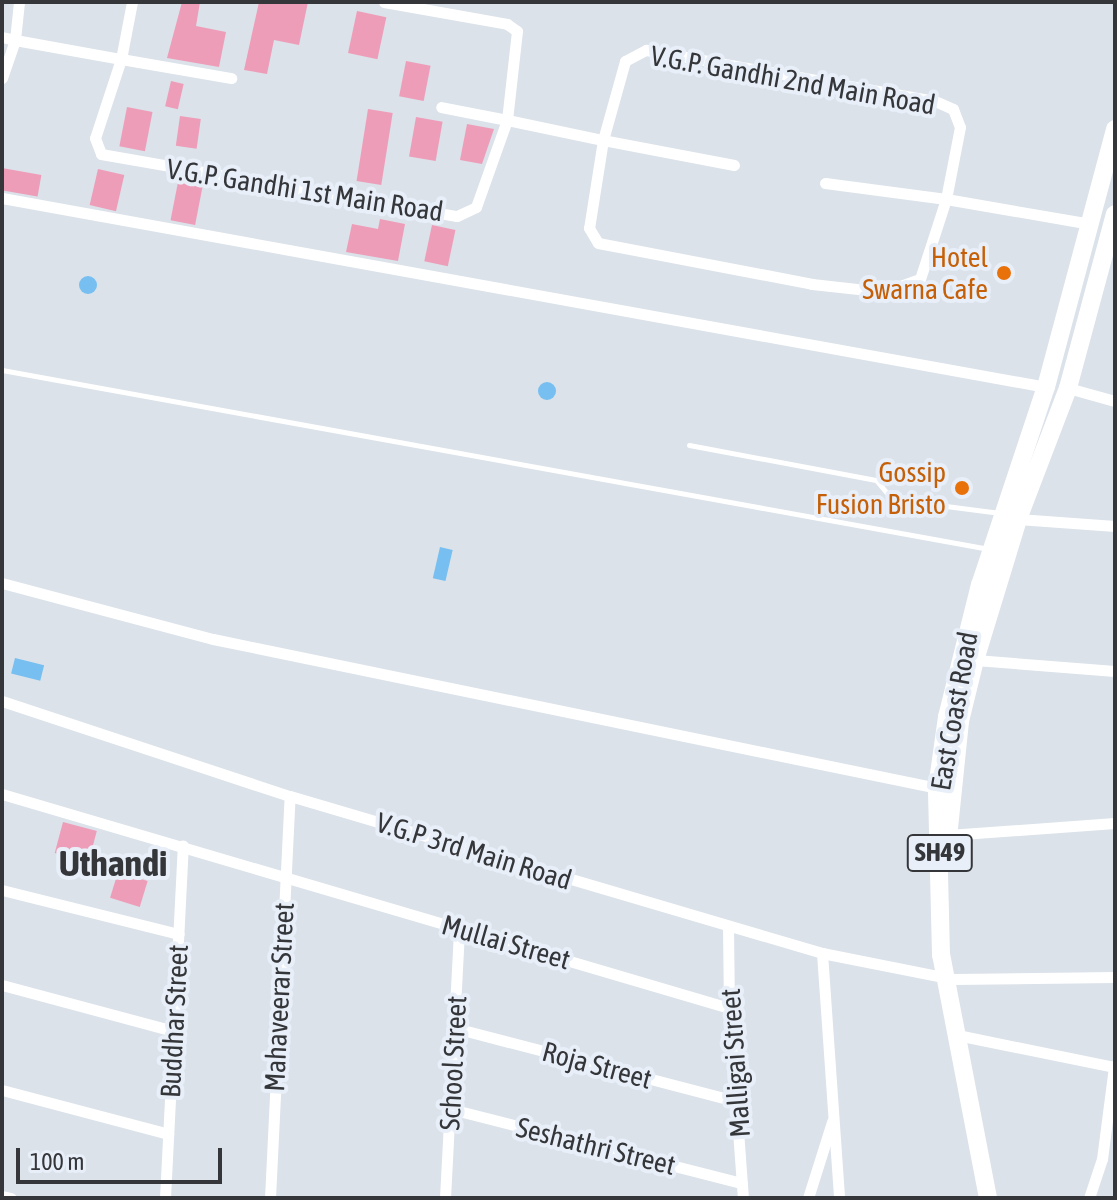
<!DOCTYPE html>
<style>
body{margin:0}
#map{position:relative;width:1117px;height:1200px;overflow:hidden;background:#dbe2ea;font-family:"Asap Condensed",sans-serif}
div>[style]{position:absolute}
.water>*{inset:0;background:#77bff1;transform-origin:0 0}
.round{border-radius:50%}
.building>*{inset:0;background:#ee9db8;transform-origin:0 0}
.service>*{height:5px;margin:-2.5px;padding:0 2.5px;transform-origin:2.5px;border-radius:2.5px;background:#fff}
.minor>*{height:11px;margin:-5.5px;padding:0 5.5px;transform-origin:5.5px;border-radius:5.5px;background:#fff}
.primary>*{height:18px;margin:-9px;padding:0 9px;transform-origin:9px;border-radius:9px;background:#fff}
.dots>*{width:22px;height:22px;translate:-50% -50%;box-sizing:border-box;border:4px solid #e8eff8;border-radius:50%}
span{translate:-50% -50%;white-space:nowrap;text-align:center;line-height:1.15;-webkit-text-stroke:8px #e8eff8;paint-order:stroke}
.shield-label span{padding:2px 6px;background:#e8eff8;border:2px solid;border-radius:6px;-webkit-text-stroke-width:0}
.shield-label{font-size:26px;color:#34363a;font-weight:700}
.street-label{font-size:28px;color:#34363a}
.food-label{font-size:28px;color:#c56008}
.right{translate:-100% -50%;text-align:right}
.district-label{font-size:36px;color:#34363a;font-weight:700}
.frame{position:absolute;inset:0;border:4px solid #34363a;pointer-events:none}
.scale{position:absolute;left:16px;top:1148px;width:206px;height:36px;box-sizing:border-box;border:4px solid #34363a;border-top:0;padding-left:10px;font-size:24px;line-height:28px;white-space:nowrap;color:#34363a;-webkit-text-stroke:6px #e8eff8;paint-order:stroke}
</style>
<div id="map">
<div class="water">
<div class="round" style="left:79px;top:276px;width:18px;height:18px"></div>
<div class="round" style="left:538px;top:382px;width:18px;height:18px"></div>
<div style="left:440px;top:547px;width:13px;height:32px;rotate:13deg"></div>
<div style="left:15px;top:658px;width:30px;height:16px;rotate:14deg"></div>
</div>
<div class="building">
<div style="clip-path:polygon(182px 2px,200px 2px,196px 26px,226px 32px,219px 67px,167px 58px)"></div>
<div style="clip-path:polygon(259px 2px,308px 2px,299px 45px,274px 40px,267px 74px,244px 70px)"></div>
<div style="left:357px;top:11px;width:30px;height:43px;rotate:12deg"></div>
<div style="left:406px;top:61px;width:25px;height:36px;rotate:11deg"></div>
<div style="left:171px;top:81px;width:13px;height:26px;rotate:13deg"></div>
<div style="left:127px;top:107px;width:26px;height:40px;rotate:11deg"></div>
<div style="left:368px;top:109px;width:25px;height:73px;rotate:9deg"></div>
<div style="left:180px;top:116px;width:21px;height:30px;rotate:8deg"></div>
<div style="left:416px;top:117px;width:27px;height:40px;rotate:10deg"></div>
<div style="clip-path:polygon(467px 124px,494px 129px,482px 164px,460px 160px)"></div>
<div style="left:2px;top:168px;width:40px;height:22px;rotate:10deg"></div>
<div style="left:98px;top:169px;width:27px;height:37px;rotate:13deg"></div>
<div style="left:178px;top:182px;width:25px;height:39px;rotate:11deg"></div>
<div style="clip-path:polygon(380px 219px,405px 224px,398px 261px,346px 252px,352px 224px,378px 229px)"></div>
<div style="left:432px;top:225px;width:24px;height:37px;rotate:12deg"></div>
<div style="left:63px;top:822px;width:35px;height:32px;rotate:15deg"></div>
<div style="left:118px;top:872px;width:31px;height:27px;rotate:17deg"></div>
</div>
<div class="service">
<div style="left:2px;top:370px;width:1003px;rotate:10.28deg"></div>
<div style="left:689px;top:445px;width:190px;rotate:10.6deg"></div>
<div style="left:876px;top:480px;width:25px;rotate:50deg"></div>
<div style="left:892px;top:499px;width:109px;rotate:7.4deg"></div>
</div>
<div class="minor">
<div style="left:132px;top:2px;width:58px;rotate:100.9deg"></div>
<div style="left:121px;top:59px;width:112px;rotate:9.8deg"></div>
<div style="left:384px;top:2px;width:125px;rotate:10.1deg"></div>
<div style="left:507px;top:24px;width:12px;rotate:35deg"></div>
<div style="left:517px;top:31px;width:90px;rotate:96.4deg"></div>
<div style="left:507px;top:120px;width:67px;rotate:-168.9deg"></div>
<div style="left:2px;top:37px;width:13px;rotate:13deg"></div>
<div style="left:15px;top:40px;width:38px;rotate:-84deg"></div>
<div style="left:2px;top:78px;width:40px;rotate:-71.1deg"></div>
<div style="left:15px;top:40px;width:108px;rotate:10.2deg"></div>
<div style="left:121px;top:59px;width:83px;rotate:108.2deg"></div>
<div style="left:95px;top:138px;width:17px;rotate:69deg"></div>
<div style="left:101px;top:154px;width:361px;rotate:9.9deg"></div>
<div style="left:457px;top:216px;width:21px;rotate:-25deg"></div>
<div style="left:476px;top:207px;width:92px;rotate:-70.4deg"></div>
<div style="left:507px;top:120px;width:98px;rotate:11.8deg"></div>
<div style="left:603px;top:140px;width:89px;rotate:99deg"></div>
<div style="left:589px;top:228px;width:17px;rotate:59deg"></div>
<div style="left:598px;top:243px;width:218px;rotate:10.8deg"></div>
<div style="left:812px;top:284px;width:72px;rotate:6.3deg"></div>
<div style="left:884px;top:292px;width:38px;rotate:-20deg"></div>
<div style="left:920px;top:279px;width:84px;rotate:-72deg"></div>
<div style="left:946px;top:199px;width:147px;rotate:9.8deg"></div>
<div style="left:734px;top:165px;width:133px;rotate:-169.2deg"></div>
<div style="left:603px;top:140px;width:82px;rotate:-74.4deg"></div>
<div style="left:625px;top:61px;width:24px;rotate:-28deg"></div>
<div style="left:646px;top:50px;width:293px;rotate:10deg"></div>
<div style="left:935px;top:101px;width:20px;rotate:24deg"></div>
<div style="left:953px;top:109px;width:19px;rotate:69deg"></div>
<div style="left:960px;top:127px;width:73px;rotate:101deg"></div>
<div style="left:946px;top:199px;width:122px;rotate:-172.5deg"></div>
<div style="left:2px;top:198px;width:1061px;rotate:10.26deg"></div>
<div style="left:1068px;top:388px;width:49px;rotate:15.5deg"></div>
<div style="left:1018px;top:519px;width:97px;rotate:4.1deg"></div>
<div style="left:2px;top:583px;width:218px;rotate:14.9deg"></div>
<div style="left:213px;top:639px;width:739px;rotate:11.63deg"></div>
<div style="left:975px;top:660px;width:140px;rotate:4.5deg"></div>
<div style="left:2px;top:701px;width:303px;rotate:18.3deg"></div>
<div style="left:290px;top:796px;width:555px;rotate:16.44deg"></div>
<div style="left:822px;top:953px;width:134px;rotate:11.2deg"></div>
<div style="left:953px;top:979px;width:162px;rotate:-0.7deg"></div>
<div style="left:2px;top:794px;width:758px;rotate:16.4deg"></div>
<div style="left:948px;top:835px;width:167px;rotate:-4.1deg"></div>
<div style="left:2px;top:890px;width:182px;rotate:14deg"></div>
<div style="left:728px;top:927px;width:81px;rotate:89.3deg"></div>
<div style="left:729px;top:1008px;width:191px;rotate:85.8deg"></div>
<div style="left:822px;top:953px;width:246px;rotate:86deg"></div>
<div style="left:2px;top:985px;width:178px;rotate:15deg"></div>
<div style="left:455px;top:1028px;width:293px;rotate:14.6deg"></div>
<div style="left:962px;top:1036px;width:156px;rotate:11.5deg"></div>
<div style="left:2px;top:1090px;width:172px;rotate:14.8deg"></div>
<div style="left:451px;top:1109px;width:300px;rotate:14.3deg"></div>
<div style="left:2px;top:1196px;width:9px;rotate:13deg"></div>
<div style="left:165px;top:1198px;width:353px;rotate:-87.1deg"></div>
<div style="left:270px;top:1198px;width:402px;rotate:-87.2deg"></div>
<div style="left:445px;top:1198px;width:270px;rotate:-87deg"></div>
<div style="left:808px;top:1198px;width:80px;rotate:-72.5deg"></div>
<div style="left:1089px;top:1198px;width:41px;rotate:-71.6deg"></div>
<div style="left:1102px;top:1159px;width:94px;rotate:-82.6deg"></div>
</div>
<div class="primary">
<div style="left:949px;top:828px;width:108px;rotate:-84.1deg"></div>
<div style="left:960px;top:721px;width:63px;rotate:-76.2deg"></div>
<div style="left:975px;top:660px;width:147px;rotate:-73deg"></div>
<div style="left:1018px;top:519px;width:140px;rotate:-69.1deg"></div>
<div style="left:1068px;top:388px;width:180px;rotate:-74.9deg"></div>
<div style="left:988px;top:1198px;width:248px;rotate:-100.9deg"></div>
<div style="left:941px;top:955px;width:167px;rotate:-91.4deg"></div>
<div style="left:937px;top:788px;width:72px;rotate:-82deg"></div>
<div style="left:947px;top:717px;width:136px;rotate:-76deg"></div>
<div style="left:980px;top:585px;width:209px;rotate:-71.6deg"></div>
<div style="left:1046px;top:387px;width:267px;rotate:-75deg"></div>
</div>
<div class="dots">
<div style="left:1004px;top:273px;background:#e8710a"></div>
<div style="left:962px;top:488px;background:#e8710a"></div>
</div>
<div class="shield-label">
<span style="left:940px;top:853px">SH49</span>
</div>
<div class="street-label">
<span style="left:793px;top:80px;rotate:10deg">V.G.P. Gandhi 2nd Main Road</span>
<span style="left:305px;top:190px;rotate:9deg">V.G.P. Gandhi 1st Main Road</span>
<span style="left:954px;top:711px;rotate:-80deg">East Coast Road</span>
<span style="left:474px;top:851px;rotate:17deg">V.G.P 3rd Main Road</span>
<span style="left:506px;top:942px;rotate:16deg">Mullai Street</span>
<span style="left:279px;top:997px;rotate:-87deg">Mahaveerar Street</span>
<span style="left:174px;top:1021px;rotate:-87deg">Buddhar Street</span>
<span style="left:453px;top:1063px;rotate:-87deg">School Street</span>
<span style="left:735px;top:1063px;rotate:-94deg">Malligai Street</span>
<span style="left:597px;top:1065px;rotate:15deg">Roja Street</span>
<span style="left:596px;top:1146px;rotate:14deg">Seshathri Street</span>
</div>
<div class="food-label">
<span class="right" style="left:988px;top:273px">Hotel<br>Swarna Cafe</span>
<span class="right" style="left:946px;top:488px">Gossip<br>Fusion Bristo</span>
</div>
<div class="district-label">
<span style="left:113px;top:864px">Uthandi</span>
</div>
<div class="frame"></div>
<div class="scale">100 m</div>
</div>
